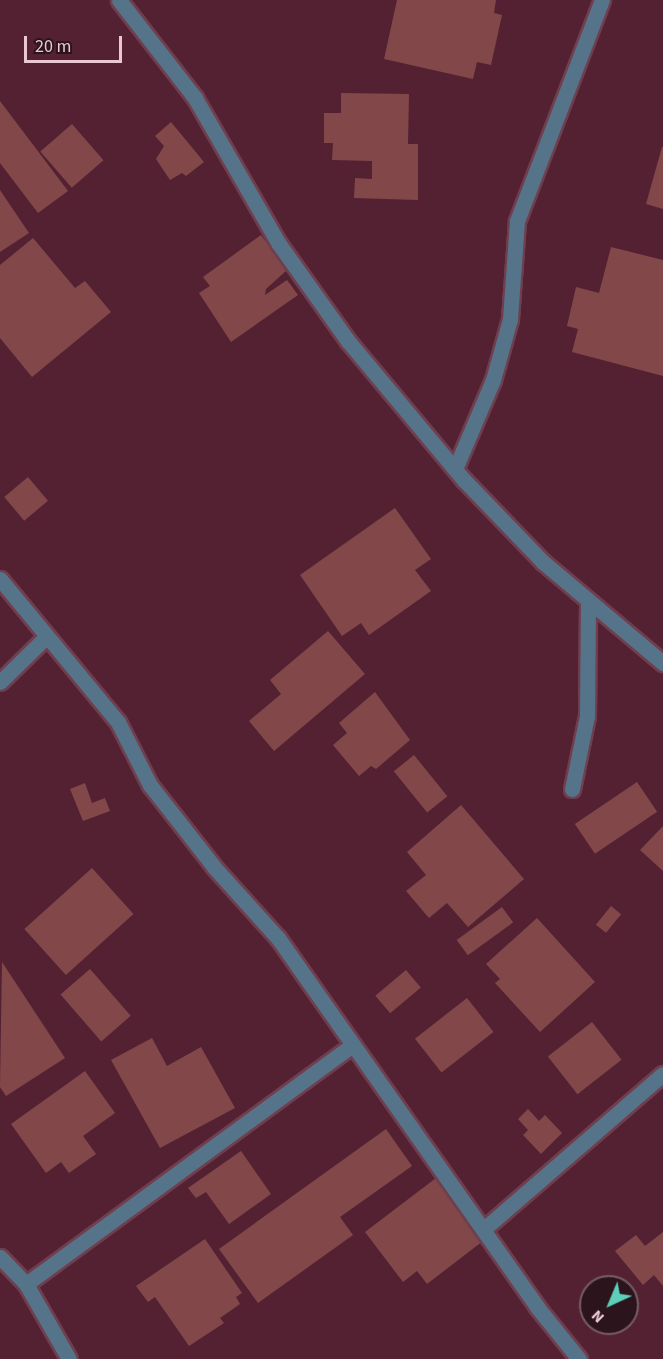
<!DOCTYPE html>
<style>
body{margin:0}
#map{position:relative;width:663px;height:1359px;overflow:hidden;background:#542133;font-family:"Source Sans 3",sans-serif}
div>[style]{position:absolute}
.building>*{inset:0;background:#824849;transform-origin:0 0}
.roads{filter:drop-shadow(2px 0 #6f3f4f) drop-shadow(-2px 0 #6f3f4f) drop-shadow(0 2px #6f3f4f) drop-shadow(0 -2px #6f3f4f)}
.minor>*{height:15px;margin:-7.5px;padding:0 7.5px;transform-origin:7.5px;border-radius:7.5px;background:#55748a}
span{translate:-50% -50%;white-space:nowrap;text-align:center;line-height:1.15;-webkit-text-stroke:6px #2b141b;paint-order:stroke}
.north{position:absolute;left:579px;top:1275px;width:60px;height:60px;box-sizing:border-box;background:#2b141b;border:2px solid #775c64;border-radius:50%;rotate:224deg;font-size:16px;font-weight:700;line-height:24px;text-align:center;color:#e9c8d1}
.north::after{content:'';display:block;margin:auto;width:21px;height:27px;background:#5cceba;clip-path:polygon(50% 0,100% 100%,50% 72%,0 100%)}
.scale{position:absolute;left:24px;top:36px;width:98px;height:27px;box-sizing:border-box;border:3px solid #e9c8d1;border-top:0;padding-left:8px;font-size:18px;line-height:21px;white-space:nowrap;color:#e9c8d1;-webkit-text-stroke:4px #2b141b;paint-order:stroke}
</style>
<div id="map">
<div class="building">
<div style="clip-path:polygon(397px 0,496px 0,494px 13px,502px 15px,491px 65px,477px 62px,473px 79px,384px 59px)"></div>
<div style="clip-path:polygon(341px 93px,409px 94px,408px 144px,418px 144px,418px 200px,354px 198px,355px 178px,372px 179px,372px 161px,332px 160px,333px 143px,324px 143px,324px 113px,341px 113px)"></div>
<div style="clip-path:polygon(0 101px,68px 191px,38px 213px,0 163px)"></div>
<div style="clip-path:polygon(171px 122px,204px 162px,186px 176px,182px 173px,170px 180px,156px 159px,164px 146px,155px 136px)"></div>
<div style="left:72px;top:124px;width:48px;height:42px;rotate:49deg"></div>
<div style="clip-path:polygon(662px 147px,663px 147px,663px 209px,646px 204px)"></div>
<div style="clip-path:polygon(0 190px,29px 233px,0 252px)"></div>
<div style="clip-path:polygon(261px 235px,287px 270px,266px 289px,265px 295px,287px 280px,298px 295px,231px 342px,199px 293px,210px 286px,203px 277px)"></div>
<div style="clip-path:polygon(33px 238px,75px 288px,85px 281px,111px 312px,32px 377px,0 338px,0 265px)"></div>
<div style="clip-path:polygon(611px 247px,663px 260px,663px 376px,572px 352px,578px 329px,567px 326px,576px 287px,599px 293px)"></div>
<div style="left:28px;top:477px;width:31px;height:31px;rotate:50deg"></div>
<div style="clip-path:polygon(395px 508px,431px 559px,415px 570px,431px 591px,369px 635px,361px 623px,342px 636px,300px 575px)"></div>
<div style="clip-path:polygon(328px 631px,365px 674px,274px 751px,249px 721px,281px 694px,270px 680px)"></div>
<div style="clip-path:polygon(375px 692px,410px 740px,376px 769px,371px 766px,359px 776px,333px 745px,347px 733px,339px 723px)"></div>
<div style="left:414px;top:755px;width:53px;height:26px;rotate:51deg"></div>
<div style="left:637px;top:782px;width:36px;height:75px;rotate:56deg"></div>
<div style="clip-path:polygon(85px 783px,92px 803px,105px 798px,110px 811px,83px 821px,70px 789px)"></div>
<div style="clip-path:polygon(461px 805px,524px 879px,468px 927px,447px 903px,429px 918px,406px 891px,426px 875px,407px 852px)"></div>
<div style="clip-path:polygon(663px 826px,663px 871px,640px 850px)"></div>
<div style="left:92px;top:868px;width:62px;height:91px;rotate:48deg"></div>
<div style="left:611px;top:906px;width:13px;height:24px;rotate:39deg"></div>
<div style="left:502px;top:907px;width:19px;height:56px;rotate:54deg"></div>
<div style="clip-path:polygon(537px 918px,595px 982px,540px 1032px,495px 983px,500px 979px,486px 964px)"></div>
<div style="clip-path:polygon(2px 962px,65px 1058px,6px 1096px,0 1087px)"></div>
<div style="left:90px;top:969px;width:62px;height:39px;rotate:49deg"></div>
<div style="left:406px;top:970px;width:23px;height:40px;rotate:50deg"></div>
<div style="left:467px;top:998px;width:43px;height:66px;rotate:52deg"></div>
<div style="left:592px;top:1022px;width:48px;height:56px;rotate:52deg"></div>
<div style="clip-path:polygon(152px 1038px,167px 1066px,201px 1047px,235px 1108px,160px 1148px,111px 1060px)"></div>
<div style="clip-path:polygon(85px 1071px,115px 1113px,83px 1136px,96px 1154px,69px 1173px,61px 1162px,46px 1173px,11px 1124px)"></div>
<div style="clip-path:polygon(528px 1109px,539px 1121px,545px 1115px,562px 1133px,541px 1154px,523px 1135px,528px 1130px,518px 1119px)"></div>
<div style="clip-path:polygon(386px 1129px,412px 1166px,340px 1217px,353px 1235px,258px 1303px,219px 1249px)"></div>
<div style="clip-path:polygon(241px 1151px,271px 1194px,229px 1224px,206px 1192px,196px 1198px,188px 1188px)"></div>
<div style="clip-path:polygon(436px 1178px,483px 1241px,427px 1284px,417px 1271px,403px 1282px,365px 1232px)"></div>
<div style="clip-path:polygon(663px 1232px,663px 1286px,654px 1275px,643px 1285px,615px 1251px,636px 1235px,645px 1246px)"></div>
<div style="clip-path:polygon(205px 1239px,242px 1293px,236px 1297px,240px 1304px,220px 1318px,224px 1323px,189px 1346px,155px 1297px,148px 1302px,136px 1286px)"></div>
</div>
<div class="roads">
<div class="minor">
<div style="left:119px;top:0;width:124px;rotate:52.2deg"></div>
<div style="left:195px;top:98px;width:168px;rotate:60.1deg"></div>
<div style="left:279px;top:244px;width:119px;rotate:54.6deg"></div>
<div style="left:348px;top:341px;width:181px;rotate:50.2deg"></div>
<div style="left:464px;top:480px;width:114px;rotate:46.1deg"></div>
<div style="left:543px;top:562px;width:157px;rotate:40.1deg"></div>
<div style="left:455px;top:469px;width:97px;rotate:-66.9deg"></div>
<div style="left:493px;top:380px;width:63px;rotate:-74.4deg"></div>
<div style="left:510px;top:319px;width:98px;rotate:-85.9deg"></div>
<div style="left:517px;top:221px;width:237px;rotate:-69deg"></div>
<div style="left:0;top:579px;width:185px;rotate:50.5deg"></div>
<div style="left:118px;top:722px;width:71px;rotate:63.1deg"></div>
<div style="left:150px;top:785px;width:104px;rotate:52deg"></div>
<div style="left:214px;top:867px;width:96px;rotate:48deg"></div>
<div style="left:278px;top:938px;width:451px;rotate:54.9deg"></div>
<div style="left:537px;top:1307px;width:67px;rotate:51.1deg"></div>
<div style="left:0;top:682px;width:64px;rotate:-44.4deg"></div>
<div style="left:572px;top:789px;width:75px;rotate:-78.4deg"></div>
<div style="left:587px;top:716px;width:116px;rotate:-89.5deg"></div>
<div style="left:485px;top:1228px;width:235px;rotate:-40.9deg"></div>
<div style="left:0;top:1257px;width:37px;rotate:46deg"></div>
<div style="left:26px;top:1284px;width:86px;rotate:60.2deg"></div>
<div style="left:26px;top:1284px;width:403px;rotate:-36.2deg"></div>
</div>
</div>
<div class="north">N</div>
<div class="scale">20 m</div>
</div>
